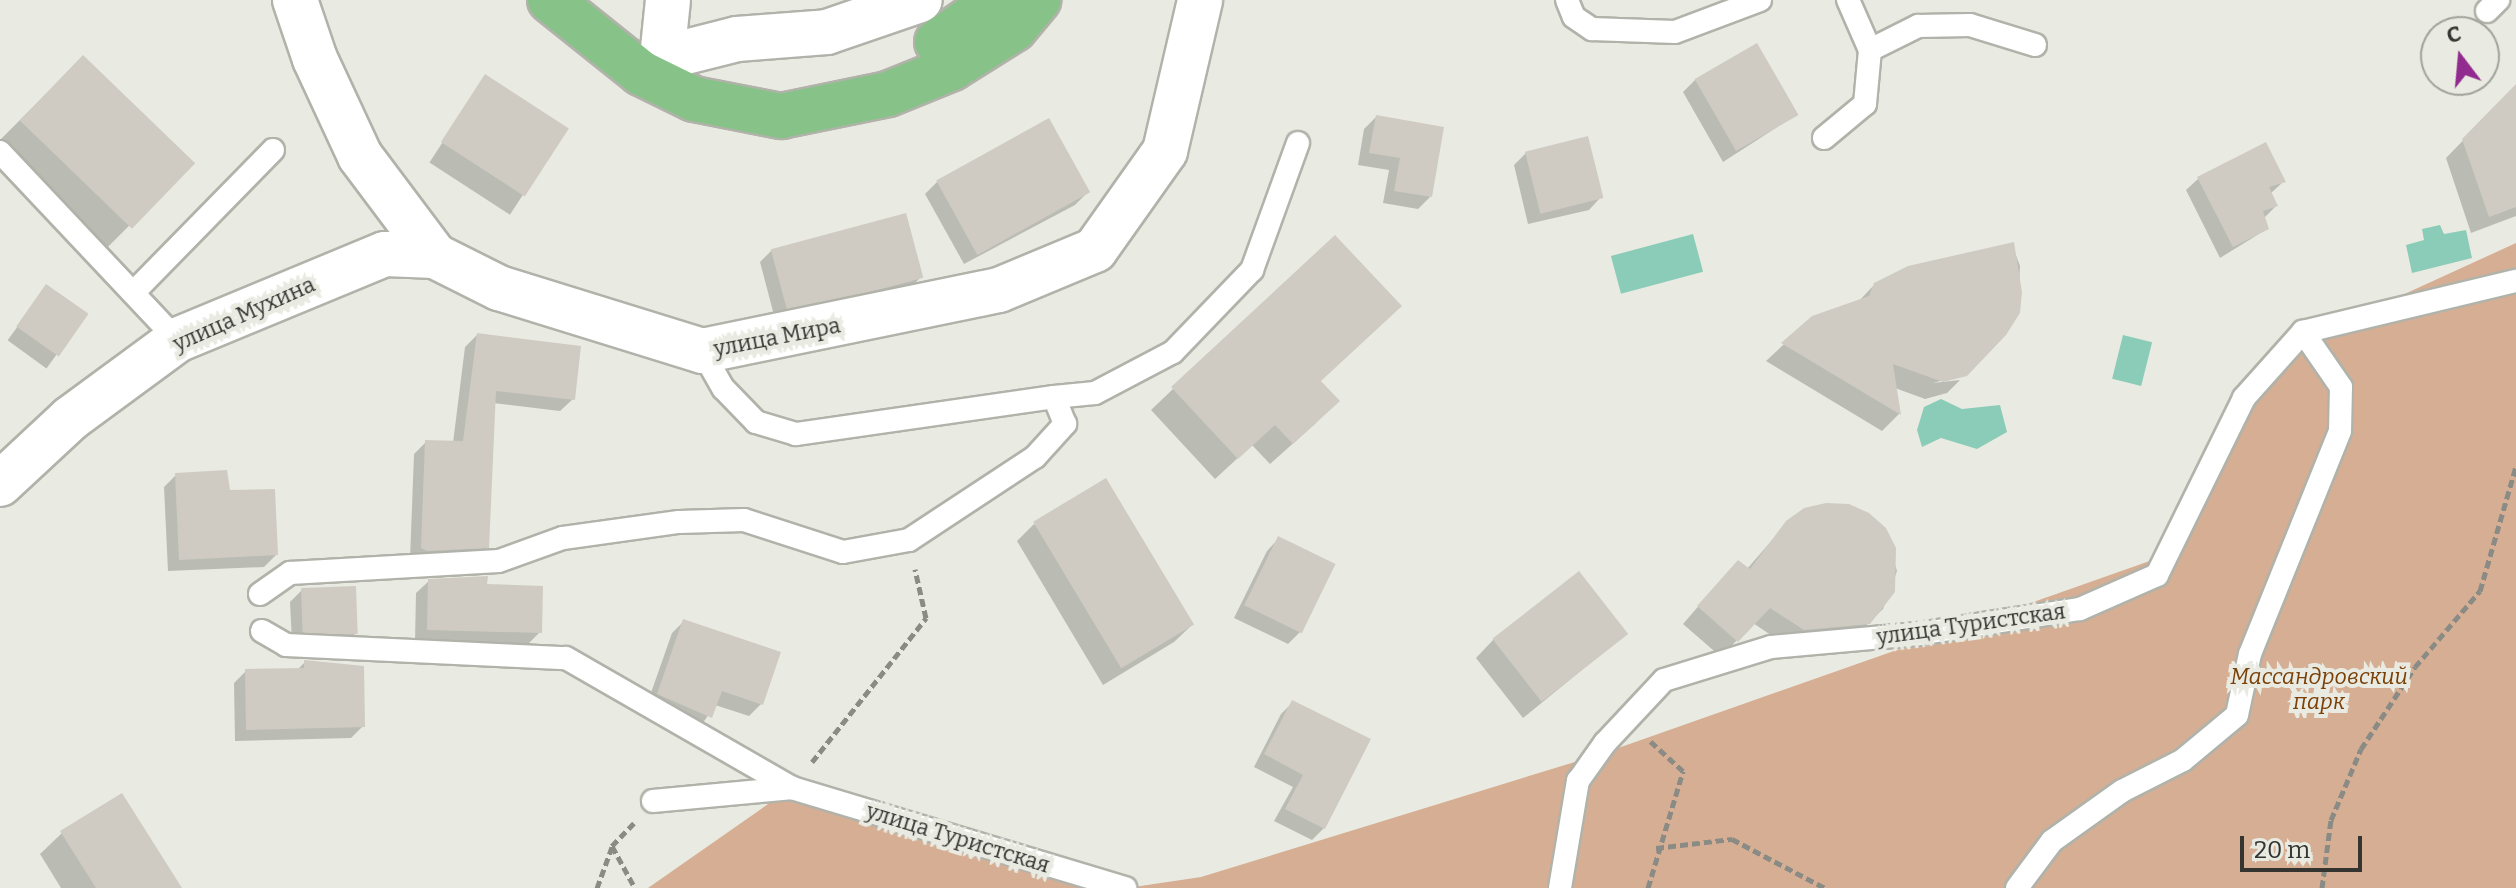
<!DOCTYPE html>
<meta charset="utf-8">
<style>
body{margin:0}
#map{position:relative;width:2516px;height:888px;overflow:hidden;background:#e9ebe2;font-family:Bitter,serif}
div>[style]{position:absolute}
.green>*{inset:0;background:#d6ae93}
.water>*{inset:0;background:#8bccb9;transform-origin:0 0}
.shadow>*{inset:0;background:#0003;transform-origin:0 0}
.building>*{inset:0;background:#cfcbc3;transform-origin:0 0}
.path>*{height:5px;margin-top:-2.5px;transform-origin:0;background:repeating-linear-gradient(90deg,#8a8b85 0 8px,transparent 0 12px)}
.roads{filter:drop-shadow(2px 0 #b1b3aa) drop-shadow(-2px 0 #b1b3aa) drop-shadow(0 2px #b1b3aa) drop-shadow(0 -2px #b1b3aa)}
.service>*{height:22px;margin:-11px;padding:0 11px;transform-origin:11px;border-radius:11px;background:#fff}
.minor>*{height:44px;margin:-22px;padding:0 22px;transform-origin:22px;border-radius:22px;background:#fff}
.secondary>*{height:44px;margin:-22px;padding:0 22px;transform-origin:22px;border-radius:22px;background:#fff}
.trunk>*{height:44px;margin:-22px;padding:0 22px;transform-origin:22px;border-radius:22px;background:#87c388}
span{translate:-50% -50%;white-space:nowrap;text-align:center;line-height:1.15;-webkit-text-stroke:8px #e9ebe2;paint-order:stroke}
.street-label{font-size:22px;color:#343431}
.park-label{font-size:22px;color:#7a4007;font-style:italic}
.north{position:absolute;left:2420px;top:16px;width:80px;height:80px;box-sizing:border-box;background:#e9ebe2;border:2px solid #a1a29b;border-radius:50%;rotate:344deg;font-size:22px;font-weight:700;line-height:32px;text-align:center;color:#343431}
.north::after{content:'';display:block;margin:auto;width:28px;height:36px;background:#922b8f;clip-path:polygon(50% 0,100% 100%,50% 72%,0 100%)}
.scale{position:absolute;left:2240px;top:836px;width:122px;height:36px;box-sizing:border-box;border:4px solid #343431;border-top:0;padding-left:10px;font-size:24px;line-height:28px;white-space:nowrap;color:#343431;-webkit-text-stroke:6px #e9ebe2;paint-order:stroke}
</style>
<div id="map">
<div class="green">
<div style="clip-path:polygon(2516px 243px,2516px 888px,1127px 888px,1201px 877px,1604px 753px,2178px 551px,2278px 352px)"></div>
<div style="clip-path:polygon(804px 779px,1123px 888px,648px 888px)"></div>
</div>
<div class="water">
<div style="clip-path:polygon(2440px 225px,2444px 234px,2466px 230px,2472px 258px,2412px 273px,2406px 245px,2424px 240px,2422px 229px)"></div>
<div style="left:1693px;top:234px;width:39px;height:85px;rotate:75deg"></div>
<div style="left:2123px;top:335px;width:30px;height:45px;rotate:14deg"></div>
<div style="clip-path:polygon(1941px 399px,1962px 409px,2000px 405px,2007px 432px,1977px 449px,1941px 438px,1922px 447px,1917px 430px,1924px 407px)"></div>
</div>
<div class="shadow">
<div style="left:83px;top:57px;width:152px;height:120px;rotate:45deg"></div>
<div style="left:485px;top:77px;width:96px;height:102px;rotate:33deg"></div>
<div style="clip-path:polygon(1695px 80px,1796px 115px,1723px 162px,1683px 92px)"></div>
<div style="clip-path:polygon(2516px 86px,2516px 216px,2471px 233px,2446px 158px)"></div>
<div style="clip-path:polygon(1376px 117px,1430px 197px,1418px 209px,1383px 203px,1389px 170px,1358px 165px,1364px 129px)"></div>
<div style="clip-path:polygon(1526px 153px,1601px 197px,1589px 210px,1528px 224px,1514px 165px)"></div>
<div style="clip-path:polygon(2199px 178px,2283px 182px,2270px 194px,2276px 206px,2263px 219px,2267px 229px,2220px 258px,2186px 190px)"></div>
<div style="clip-path:polygon(937px 182px,1087px 193px,1075px 205px,964px 264px,925px 194px)"></div>
<div style="clip-path:polygon(2012px 245px,2020px 266px,2018px 312px,1966px 374px,1933px 383px,1960px 380px,1947px 393px,1925px 399px,1895px 388px,1899px 414px,1882px 431px,1766px 361px,1813px 317px,1858px 302px,1875px 284px)"></div>
<div style="clip-path:polygon(772px 250px,921px 277px,909px 289px,775px 319px,760px 262px)"></div>
<div style="left:47px;top:286px;width:48px;height:67px;rotate:36deg"></div>
<div style="clip-path:polygon(477px 335px,573px 399px,560px 411px,493px 403px,487px 547px,475px 559px,410px 559px,414px 454px,426px 442px,453px 443px,465px 347px)"></div>
<div style="clip-path:polygon(1319px 382px,1316px 423px,1270px 464px,1252px 445px,1215px 479px,1151px 410px,1173px 389px)"></div>
<div style="clip-path:polygon(176px 475px,276px 555px,264px 567px,168px 571px,164px 487px)"></div>
<div style="clip-path:polygon(1787px 523px,1884px 529px,1897px 571px,1883px 609px,1851px 640px,1787px 646px,1753px 623px,1721px 657px,1683px 624px,1722px 579px,1747px 569px)"></div>
<div style="clip-path:polygon(1034px 524px,1192px 625px,1174px 642px,1103px 685px,1017px 541px)"></div>
<div style="clip-path:polygon(1279px 538px,1300px 632px,1288px 644px,1234px 618px,1267px 551px)"></div>
<div style="clip-path:polygon(429px 581px,485px 586px,540px 632px,528px 644px,415px 641px,416px 593px)"></div>
<div style="clip-path:polygon(302px 590px,355px 634px,343px 646px,292px 643px,290px 602px)"></div>
<div style="clip-path:polygon(684px 621px,761px 704px,749px 716px,715px 705px,699px 729px,646px 707px,672px 633px)"></div>
<div style="clip-path:polygon(1626px 634px,1523px 718px,1476px 658px,1493px 640px)"></div>
<div style="clip-path:polygon(305px 662px,363px 726px,351px 738px,235px 741px,234px 683px,246px 671px,297px 670px)"></div>
<div style="clip-path:polygon(1293px 702px,1324px 828px,1312px 840px,1274px 821px,1293px 787px,1254px 767px,1281px 714px)"></div>
<div style="clip-path:polygon(62px 833px,179px 888px,61px 888px,40px 854px)"></div>
</div>
<div class="building">
<div style="left:1757px;top:43px;width:83px;height:72px;rotate:60deg"></div>
<div style="left:83px;top:55px;width:156px;height:91px;rotate:44deg"></div>
<div style="left:485px;top:74px;width:100px;height:81px;rotate:33deg"></div>
<div style="clip-path:polygon(2516px 84px,2516px 207px,2489px 217px,2462px 139px)"></div>
<div style="clip-path:polygon(1376px 115px,1444px 127px,1432px 197px,1394px 191px,1400px 158px,1369px 153px)"></div>
<div style="left:1049px;top:118px;width:85px;height:129px;rotate:61deg"></div>
<div style="left:1588px;top:136px;width:64px;height:65px;rotate:76deg"></div>
<div style="clip-path:polygon(2266px 142px,2286px 182px,2269px 187px,2278px 206px,2263px 211px,2269px 229px,2233px 247px,2197px 177px)"></div>
<div style="left:906px;top:213px;width:67px;height:140px;rotate:75deg"></div>
<div style="clip-path:polygon(1335px 235px,1402px 306px,1321px 381px,1340px 401px,1293px 444px,1275px 425px,1238px 459px,1171px 387px)"></div>
<div style="clip-path:polygon(2014px 242px,2022px 292px,2020px 313px,2006px 335px,1967px 376px,1943px 382px,1893px 364px,1901px 415px,1781px 343px,1812px 316px,1869px 296px,1874px 283px,1908px 266px)"></div>
<div style="left:46px;top:284px;width:52px;height:52px;rotate:35deg"></div>
<div style="clip-path:polygon(477px 333px,581px 346px,575px 400px,496px 391px,489px 548px,428px 551px,421px 548px,425px 440px,463px 441px)"></div>
<div style="clip-path:polygon(227px 470px,230px 490px,275px 489px,278px 555px,179px 560px,175px 473px)"></div>
<div style="left:1106px;top:478px;width:171px;height:85px;rotate:59deg"></div>
<div style="clip-path:polygon(1826px 503px,1849px 504px,1869px 513px,1886px 528px,1896px 548px,1895px 592px,1870px 624px,1804px 630px,1770px 608px,1738px 642px,1697px 606px,1738px 560px,1750px 569px,1786px 521px,1804px 508px)"></div>
<div style="left:1278px;top:536px;width:64px;height:77px;rotate:26deg"></div>
<div style="left:1579px;top:571px;width:80px;height:110px;rotate:52deg"></div>
<div style="clip-path:polygon(488px 576px,487px 584px,543px 586px,542px 633px,427px 630px,428px 579px)"></div>
<div style="left:356px;top:586px;width:48px;height:55px;rotate:88deg"></div>
<div style="clip-path:polygon(683px 619px,781px 652px,763px 705px,722px 691px,712px 718px,657px 694px)"></div>
<div style="clip-path:polygon(304px 660px,364px 666px,365px 727px,246px 730px,245px 669px,304px 668px)"></div>
<div style="clip-path:polygon(1292px 700px,1371px 739px,1325px 829px,1285px 809px,1303px 775px,1264px 754px)"></div>
<div style="clip-path:polygon(122px 793px,182px 888px,96px 888px,60px 831px)"></div>
</div>
<div class="path">
<div style="left:812px;top:762px;width:184px;rotate:-51.6deg"></div>
<div style="left:926px;top:618px;width:50px;rotate:-102.7deg"></div>
<div style="left:634px;top:823px;width:32px;rotate:134deg"></div>
<div style="left:612px;top:846px;width:48px;rotate:61.3deg"></div>
<div style="left:1656px;top:848px;width:77px;rotate:-6.8deg"></div>
<div style="left:1732px;top:839px;width:105px;rotate:27.8deg"></div>
<div style="left:597px;top:888px;width:44px;rotate:-69.9deg"></div>
<div style="left:1648px;top:888px;width:122px;rotate:-73.3deg"></div>
<div style="left:1683px;top:771px;width:45px;rotate:-137.7deg"></div>
<div style="left:2322px;top:888px;width:69px;rotate:-82.5deg"></div>
<div style="left:2331px;top:820px;width:77px;rotate:-67.1deg"></div>
<div style="left:2361px;top:749px;width:98px;rotate:-56.6deg"></div>
<div style="left:2415px;top:667px;width:100px;rotate:-49.5deg"></div>
<div style="left:2480px;top:591px;width:130px;rotate:-73.9deg"></div>
</div>
<div class="roads">
<div class="service">
<div style="left:1567px;top:0;width:18px;rotate:68deg"></div>
<div style="left:1574px;top:17px;width:22px;rotate:34deg"></div>
<div style="left:1592px;top:29px;width:83px;rotate:2.1deg"></div>
<div style="left:1675px;top:32px;width:91px;rotate:-20.6deg"></div>
<div style="left:2487px;top:11px;width:16px;rotate:-45deg"></div>
<div style="left:1870px;top:50px;width:54px;rotate:-26.6deg"></div>
<div style="left:1918px;top:26px;width:52px;rotate:-1.1deg"></div>
<div style="left:1970px;top:25px;width:68px;rotate:17.1deg"></div>
<div style="left:1824px;top:138px;width:53px;rotate:-39.7deg"></div>
<div style="left:1865px;top:104px;width:54px;rotate:-84.7deg"></div>
<div style="left:1870px;top:50px;width:55px;rotate:-113.7deg"></div>
<div style="left:0;top:152px;width:258px;rotate:46.7deg"></div>
<div style="left:133px;top:293px;width:200px;rotate:-45.6deg"></div>
<div style="left:1054px;top:397px;width:41px;rotate:-5.6deg"></div>
<div style="left:1095px;top:393px;width:88px;rotate:-27.7deg"></div>
<div style="left:1173px;top:352px;width:114px;rotate:-46.1deg"></div>
<div style="left:1252px;top:270px;width:135px;rotate:-70.1deg"></div>
<div style="left:260px;top:594px;width:37px;rotate:-35deg"></div>
<div style="left:290px;top:573px;width:209px;rotate:-3.3deg"></div>
<div style="left:499px;top:561px;width:68px;rotate:-19.8deg"></div>
<div style="left:563px;top:538px;width:117px;rotate:-7.9deg"></div>
<div style="left:679px;top:522px;width:65px;rotate:-1.8deg"></div>
<div style="left:744px;top:520px;width:104px;rotate:17.9deg"></div>
<div style="left:843px;top:552px;width:67px;rotate:-10.3deg"></div>
<div style="left:909px;top:540px;width:151px;rotate:-33.4deg"></div>
<div style="left:1035px;top:457px;width:45px;rotate:-47.7deg"></div>
<div style="left:1065px;top:424px;width:29px;rotate:-112deg"></div>
<div style="left:1054px;top:397px;width:261px;rotate:171.8deg"></div>
<div style="left:796px;top:434px;width:42px;rotate:-163.3deg"></div>
<div style="left:756px;top:422px;width:47px;rotate:-134.1deg"></div>
<div style="left:723px;top:388px;width:43px;rotate:-119.6deg"></div>
<div style="left:262px;top:631px;width:28px;rotate:30deg"></div>
<div style="left:286px;top:645px;width:280px;rotate:2.7deg"></div>
<div style="left:566px;top:658px;width:261px;rotate:29.9deg"></div>
<div style="left:792px;top:788px;width:348px;rotate:16.7deg"></div>
<div style="left:653px;top:801px;width:140px;rotate:-5.3deg"></div>
<div style="left:1560px;top:888px;width:109px;rotate:-80.5deg"></div>
<div style="left:1578px;top:781px;width:47px;rotate:-54.6deg"></div>
<div style="left:1605px;top:743px;width:86px;rotate:-46.9deg"></div>
<div style="left:1664px;top:680px;width:112px;rotate:-17.1deg"></div>
<div style="left:1771px;top:647px;width:148px;rotate:-5.1deg"></div>
<div style="left:1918px;top:634px;width:164px;rotate:-8.8deg"></div>
<div style="left:2080px;top:609px;width:84px;rotate:-23.8deg"></div>
<div style="left:2157px;top:575px;width:197px;rotate:-63.8deg"></div>
<div style="left:2244px;top:398px;width:89px;rotate:-48.2deg"></div>
<div style="left:2303px;top:332px;width:219px;rotate:-13.5deg"></div>
<div style="left:2017px;top:888px;width:59px;rotate:-53.3deg"></div>
<div style="left:2052px;top:841px;width:86px;rotate:-35.5deg"></div>
<div style="left:2122px;top:791px;width:68px;rotate:-26.9deg"></div>
<div style="left:2183px;top:760px;width:70px;rotate:-39.8deg"></div>
<div style="left:2237px;top:715px;width:62px;rotate:-78deg"></div>
<div style="left:2250px;top:654px;width:240px;rotate:-68deg"></div>
<div style="left:2340px;top:431px;width:44px;rotate:-88.7deg"></div>
<div style="left:2341px;top:387px;width:67px;rotate:-124.6deg"></div>
</div>
<div class="minor">
<div style="left:295px;top:0;width:62px;rotate:71.3deg"></div>
<div style="left:315px;top:59px;width:107px;rotate:65.1deg"></div>
<div style="left:360px;top:156px;width:125px;rotate:53.1deg"></div>
<div style="left:435px;top:256px;width:72px;rotate:26.6deg"></div>
<div style="left:499px;top:288px;width:213px;rotate:17.2deg"></div>
<div style="left:702px;top:351px;width:303px;rotate:-11.6deg"></div>
<div style="left:999px;top:290px;width:104px;rotate:-22.6deg"></div>
<div style="left:1095px;top:250px;width:121px;rotate:-54.7deg"></div>
<div style="left:1165px;top:151px;width:155px;rotate:-76.9deg"></div>
<div style="left:0;top:484px;width:97px;rotate:-42.9deg"></div>
<div style="left:71px;top:418px;width:132px;rotate:-36.3deg"></div>
<div style="left:177px;top:340px;width:225px;rotate:-22.5deg"></div>
<div style="left:385px;top:254px;width:50px;rotate:2.3deg"></div>
</div>
<div class="secondary">
<div style="left:668px;top:0;width:58px;rotate:95.9deg"></div>
<div style="left:662px;top:58px;width:77px;rotate:-14.2deg"></div>
<div style="left:737px;top:39px;width:90px;rotate:-4.4deg"></div>
<div style="left:827px;top:32px;width:98px;rotate:-19deg"></div>
</div>
<div class="trunk">
<div style="left:550px;top:0;width:117px;rotate:38.7deg"></div>
<div style="left:641px;top:73px;width:59px;rotate:26.1deg"></div>
<div style="left:694px;top:99px;width:89px;rotate:11.1deg"></div>
<div style="left:781px;top:116px;width:109px;rotate:-11.6deg"></div>
<div style="left:888px;top:94px;width:69px;rotate:-22.1deg"></div>
<div style="left:952px;top:68px;width:73px;rotate:-32.2deg"></div>
<div style="left:1014px;top:29px;width:38px;rotate:-50deg"></div>
<div style="left:937px;top:42px;width:73px;rotate:-35deg"></div>
</div>
</div>
<div class="street-label">
<span style="left:244px;top:314px;rotate:-24deg">улица Мухина</span>
<span style="left:777px;top:337px;rotate:-11deg">улица Мира</span>
<span style="left:1971px;top:624px;rotate:-8deg">улица Туристская</span>
<span style="left:958px;top:838px;rotate:17deg">улица Туристская</span>
</div>
<div class="park-label">
<span style="left:2319px;top:689px">Массандровский<br>парк</span>
</div>
<div class="north">С</div>
<div class="scale">20 m</div>
</div>
